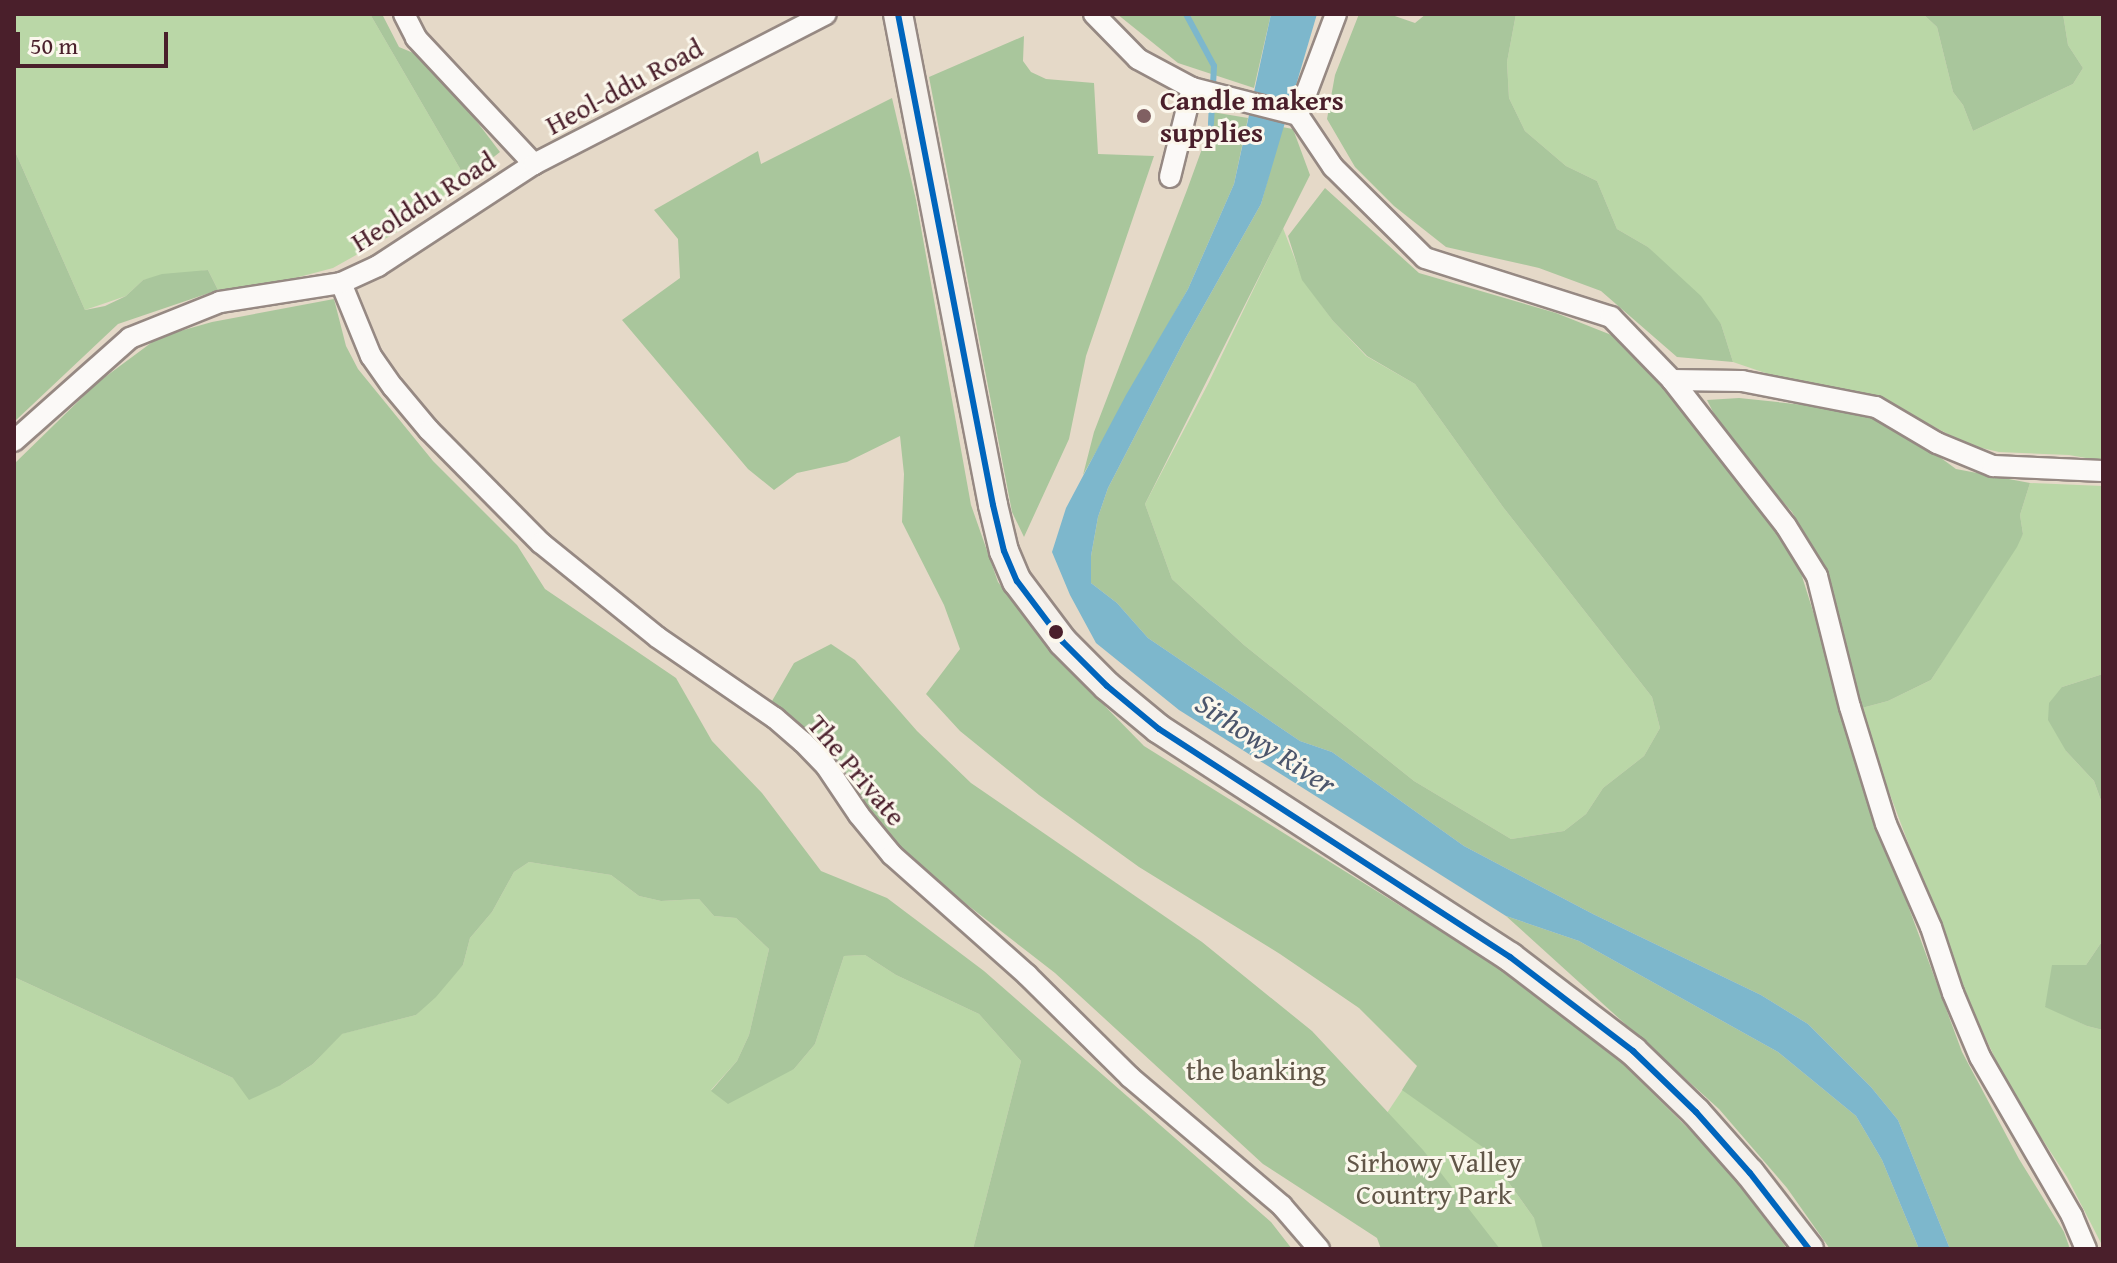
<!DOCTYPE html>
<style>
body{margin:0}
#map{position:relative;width:2117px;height:1263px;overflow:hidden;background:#e5d9c8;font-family:"Gentium Book Plus",serif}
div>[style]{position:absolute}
.green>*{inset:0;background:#bad7a7}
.forest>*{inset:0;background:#a9c69c}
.water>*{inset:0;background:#7db7cc}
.stream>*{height:6px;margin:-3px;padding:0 3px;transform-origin:3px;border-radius:3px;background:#7db7cc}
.roads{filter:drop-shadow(2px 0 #968983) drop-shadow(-2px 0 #968983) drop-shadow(0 2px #968983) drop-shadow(0 -2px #968983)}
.minor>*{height:20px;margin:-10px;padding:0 10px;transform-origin:10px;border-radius:10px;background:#fbf9f7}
.secondary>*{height:28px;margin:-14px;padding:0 14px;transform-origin:14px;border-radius:14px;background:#f5f1ec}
.bus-1>*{height:6px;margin:-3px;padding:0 3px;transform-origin:3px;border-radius:3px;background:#0065bd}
.dots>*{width:22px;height:22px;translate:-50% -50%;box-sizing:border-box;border:4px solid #fbf7ec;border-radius:50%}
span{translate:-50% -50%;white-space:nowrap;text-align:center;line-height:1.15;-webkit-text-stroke:6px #fbf7ec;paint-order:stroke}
.street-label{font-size:28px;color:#4a1f2b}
.poi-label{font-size:28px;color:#4a1f2b;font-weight:700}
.left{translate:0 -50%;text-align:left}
.park-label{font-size:28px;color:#615648}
.water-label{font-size:30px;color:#4c566c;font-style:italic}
.frame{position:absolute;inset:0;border:16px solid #4a1f2b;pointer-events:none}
.scale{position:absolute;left:16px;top:32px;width:152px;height:36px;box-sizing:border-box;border:4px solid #4a1f2b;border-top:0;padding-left:10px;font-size:24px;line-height:28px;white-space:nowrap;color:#4a1f2b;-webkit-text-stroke:6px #fbf7ec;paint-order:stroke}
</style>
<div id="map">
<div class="green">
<div style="clip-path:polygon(14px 14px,370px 14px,466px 179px,399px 231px,333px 268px,280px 282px,218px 290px,208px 270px,143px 280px,126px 296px,85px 310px,14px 149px)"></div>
<div style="clip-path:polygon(1516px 14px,1923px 14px,1937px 27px,1953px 92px,1963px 105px,1973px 131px,2073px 84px,2083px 68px,2068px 45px,2063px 14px,2103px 14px,2103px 461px,2069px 455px,1999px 452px,1969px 445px,1877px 397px,1792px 382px,1733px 362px,1721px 324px,1648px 247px,1617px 229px,1597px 181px,1566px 166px,1525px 131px,1509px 98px,1507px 62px)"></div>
<div style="clip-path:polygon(1283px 228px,1303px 280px,1333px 321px,1366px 356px,1415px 384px,1503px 507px,1652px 697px,1660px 728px,1644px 756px,1603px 788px,1586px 814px,1564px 831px,1511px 839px,1414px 781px,1244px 645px,1172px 579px,1145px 504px,1208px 384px)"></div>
<div style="clip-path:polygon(2030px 483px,2103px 486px,2103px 674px,2062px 687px,2066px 751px,2094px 781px,2103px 806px,2103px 940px,2086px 965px,2045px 1006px,2087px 1026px,2103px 1030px,2103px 1247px,2067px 1177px,2010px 1090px,1964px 992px,1858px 709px,1888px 701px,1931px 680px,2023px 534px,2020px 515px)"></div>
<div style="clip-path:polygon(529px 862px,611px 875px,639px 896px,661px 901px,699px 899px,714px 916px,736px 918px,769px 949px,749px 1035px,737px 1061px,711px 1090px,794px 1069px,815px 1044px,844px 956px,865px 955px,896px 975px,979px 1014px,1021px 1061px,973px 1249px,14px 1249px,14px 977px,233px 1078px,281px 1085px,313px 1064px,341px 1034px,416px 1015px,463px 965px,470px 938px,492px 912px,514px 872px)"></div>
<div style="clip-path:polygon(1407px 1083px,1484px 1148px,1534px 1218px,1551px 1249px,1428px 1249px,1383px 1119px)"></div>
</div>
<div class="forest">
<div style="clip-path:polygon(370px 14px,382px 14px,399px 47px,423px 57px,446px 81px,500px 152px,466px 179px)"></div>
<div style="clip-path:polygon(1117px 14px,1271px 14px,1254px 88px,1178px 63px)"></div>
<div style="clip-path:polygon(1359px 14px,1389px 14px,1415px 23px,1426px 14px,1516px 14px,1507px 62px,1509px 98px,1525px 131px,1566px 166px,1597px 181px,1617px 229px,1648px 247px,1701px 296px,1721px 324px,1733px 362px,1677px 357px,1601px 291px,1539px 268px,1446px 247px,1394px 206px,1355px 167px,1327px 119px,1335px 75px)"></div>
<div style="clip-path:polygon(1923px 14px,2063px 14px,2068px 45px,2083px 68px,2073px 84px,1973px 131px,1963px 105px,1953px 92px,1937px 27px)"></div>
<div style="clip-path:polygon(1024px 36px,1023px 61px,1031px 72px,1046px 79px,1094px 83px,1098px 154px,1154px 156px,1086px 356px,1069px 439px,1024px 537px,1012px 512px,929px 77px)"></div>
<div style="clip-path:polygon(892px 98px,916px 200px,971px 505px,998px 582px,1048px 648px,1144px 746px,1540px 993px,1606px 1047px,1736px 1176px,1787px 1249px,1543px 1249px,1534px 1218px,1484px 1148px,1402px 1090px,1417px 1066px,1359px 1008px,1280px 954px,1139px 867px,1039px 795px,960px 731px,926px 694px,960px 649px,944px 605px,902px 522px,904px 474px,900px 436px,847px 462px,797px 473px,774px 490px,748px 469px,622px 320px,680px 278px,678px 239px,654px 210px,758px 151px,761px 164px)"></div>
<div style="clip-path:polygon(1212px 112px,1248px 118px,1234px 184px,1188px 289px,1083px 475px,1094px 432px,1187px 190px,1211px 124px)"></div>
<div style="clip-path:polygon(1282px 127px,1293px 129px,1310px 175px,1145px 504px,1172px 579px,1244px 645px,1414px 781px,1511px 839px,1564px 831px,1586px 814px,1603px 788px,1644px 756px,1660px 728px,1652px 697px,1503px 507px,1415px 384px,1367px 356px,1333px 321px,1302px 280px,1288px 236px,1325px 188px,1419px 273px,1556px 313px,1624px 340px,1761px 509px,1800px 570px,1892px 862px,1962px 1052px,2019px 1159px,2064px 1232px,2070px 1249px,1950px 1249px,1898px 1120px,1871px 1087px,1808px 1024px,1761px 995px,1593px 914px,1464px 846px,1332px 752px,1300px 741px,1148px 638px,1117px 603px,1091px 583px,1091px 556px,1098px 517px,1108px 488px,1184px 341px,1261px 204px)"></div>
<div style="clip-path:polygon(14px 149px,85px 310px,105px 306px,126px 296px,143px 280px,162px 274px,208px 270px,218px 290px,118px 324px,14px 422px)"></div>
<div style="clip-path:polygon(334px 299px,346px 346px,358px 369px,433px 461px,517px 545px,545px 589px,676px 678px,712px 741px,762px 793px,821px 871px,887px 898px,984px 971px,1271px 1222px,1292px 1249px,973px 1249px,1021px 1061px,979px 1014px,896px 975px,865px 955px,844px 956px,815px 1044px,794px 1069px,728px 1104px,711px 1091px,737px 1061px,749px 1035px,769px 949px,736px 918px,714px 916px,699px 899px,661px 901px,639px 896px,611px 875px,529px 862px,514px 872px,492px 912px,470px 938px,463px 965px,436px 997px,416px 1015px,342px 1034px,313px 1064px,281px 1085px,249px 1100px,233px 1078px,14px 977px,14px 464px,97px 383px,159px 337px,212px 322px)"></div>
<div style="clip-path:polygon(1739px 398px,1861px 411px,1893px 423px,1956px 469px,2030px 483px,2020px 515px,2023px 534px,2017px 547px,1931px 680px,1888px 701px,1858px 709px,1839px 621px,1819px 559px,1792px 512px,1724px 434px,1707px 400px)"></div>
<div style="clip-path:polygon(831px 644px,855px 660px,917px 731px,971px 783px,1202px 942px,1312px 1031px,1423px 1150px,1500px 1249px,1381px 1249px,1377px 1238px,1263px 1164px,1055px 973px,898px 851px,837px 770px,772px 701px,794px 663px)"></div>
<div style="clip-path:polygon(2103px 674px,2103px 806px,2094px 781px,2066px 751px,2048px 720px,2049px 703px,2062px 687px)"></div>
<div style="clip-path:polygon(1506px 916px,1579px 941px,1778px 1052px,1856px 1116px,1882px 1160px,1919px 1249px,1830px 1249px,1787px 1188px,1719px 1109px)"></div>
<div style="clip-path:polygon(2103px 940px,2103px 1030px,2087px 1026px,2045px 1007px,2052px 965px,2086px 965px)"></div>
</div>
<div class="water">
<div style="clip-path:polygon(1271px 14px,1317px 14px,1261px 204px,1184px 341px,1108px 488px,1098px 517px,1091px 556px,1091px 583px,1117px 603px,1148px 638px,1300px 741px,1332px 752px,1464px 846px,1593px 914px,1761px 995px,1808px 1024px,1871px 1087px,1898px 1120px,1950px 1249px,1919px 1249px,1882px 1160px,1856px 1116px,1778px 1052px,1579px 941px,1506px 916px,1179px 710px,1096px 643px,1070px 595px,1052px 552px,1066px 508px,1126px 395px,1188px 289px,1234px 184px)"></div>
</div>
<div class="stream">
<div style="left:1186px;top:14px;width:59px;rotate:61.7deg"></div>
<div style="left:1214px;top:66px;width:58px;rotate:93deg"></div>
</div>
<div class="roads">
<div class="minor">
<div style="left:404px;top:14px;width:27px;rotate:63deg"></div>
<div style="left:416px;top:38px;width:173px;rotate:46.9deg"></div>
<div style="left:1094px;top:14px;width:63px;rotate:45.6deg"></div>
<div style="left:1138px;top:59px;width:61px;rotate:28.2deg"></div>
<div style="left:1192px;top:88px;width:109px;rotate:14.3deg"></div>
<div style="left:1298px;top:115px;width:63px;rotate:56.1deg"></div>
<div style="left:1333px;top:167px;width:129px;rotate:44.7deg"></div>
<div style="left:1425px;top:258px;width:195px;rotate:17.6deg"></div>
<div style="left:1611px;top:317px;width:88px;rotate:45.9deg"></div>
<div style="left:1672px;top:380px;width:185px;rotate:52deg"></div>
<div style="left:1786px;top:526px;width:59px;rotate:58.2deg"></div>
<div style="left:1817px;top:576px;width:135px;rotate:75.9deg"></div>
<div style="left:1850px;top:707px;width:122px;rotate:72.9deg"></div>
<div style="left:1886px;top:824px;width:112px;rotate:66.4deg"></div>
<div style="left:1931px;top:927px;width:70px;rotate:71.6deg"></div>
<div style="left:1953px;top:993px;width:69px;rotate:67.1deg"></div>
<div style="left:1980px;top:1057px;width:184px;rotate:59.9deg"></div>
<div style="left:2072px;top:1216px;width:36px;rotate:67deg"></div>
<div style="left:1298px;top:115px;width:108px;rotate:-69.4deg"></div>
<div style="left:1170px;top:177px;width:92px;rotate:-76.1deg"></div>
<div style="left:341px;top:283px;width:79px;rotate:67.7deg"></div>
<div style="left:371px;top:356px;width:38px;rotate:55deg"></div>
<div style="left:393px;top:387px;width:56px;rotate:50.1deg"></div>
<div style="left:429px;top:430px;width:159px;rotate:45.3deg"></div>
<div style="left:541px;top:543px;width:149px;rotate:39deg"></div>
<div style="left:657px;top:637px;width:143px;rotate:34.5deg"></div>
<div style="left:775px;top:718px;width:37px;rotate:41deg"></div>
<div style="left:803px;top:742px;width:33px;rotate:46deg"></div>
<div style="left:826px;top:766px;width:59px;rotate:56deg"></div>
<div style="left:859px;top:815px;width:52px;rotate:50.5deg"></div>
<div style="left:892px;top:855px;width:181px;rotate:41.6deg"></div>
<div style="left:1027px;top:975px;width:145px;rotate:44.7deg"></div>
<div style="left:1130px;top:1077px;width:199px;rotate:40.3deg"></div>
<div style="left:1282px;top:1206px;width:57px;rotate:49.3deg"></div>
<div style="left:1672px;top:380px;width:70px;rotate:0.8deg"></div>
<div style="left:1742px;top:381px;width:136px;rotate:11deg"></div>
<div style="left:1876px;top:407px;width:71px;rotate:30.5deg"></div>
<div style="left:1937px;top:443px;width:61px;rotate:22.3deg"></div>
<div style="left:1993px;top:466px;width:110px;rotate:2.6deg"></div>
<div style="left:14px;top:441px;width:155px;rotate:-41.6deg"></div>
<div style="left:130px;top:338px;width:97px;rotate:-21.8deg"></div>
<div style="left:220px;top:302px;width:122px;rotate:-8.9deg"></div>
<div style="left:341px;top:283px;width:41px;rotate:-24.7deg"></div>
<div style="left:378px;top:266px;width:186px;rotate:-33.2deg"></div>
<div style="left:534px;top:164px;width:328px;rotate:-27.2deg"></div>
</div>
<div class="secondary">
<div style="left:898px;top:14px;width:500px;rotate:79.05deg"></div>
<div style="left:993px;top:505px;width:47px;rotate:76.6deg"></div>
<div style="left:1004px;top:551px;width:33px;rotate:67deg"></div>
<div style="left:1017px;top:581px;width:76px;rotate:53deg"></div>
<div style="left:1063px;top:642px;width:62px;rotate:45deg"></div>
<div style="left:1107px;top:686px;width:67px;rotate:39.6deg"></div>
<div style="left:1159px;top:729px;width:419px;rotate:33deg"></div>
<div style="left:1510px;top:957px;width:155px;rotate:37.4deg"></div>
<div style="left:1633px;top:1051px;width:88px;rotate:44.1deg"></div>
<div style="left:1696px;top:1112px;width:81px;rotate:48.5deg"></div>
<div style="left:1750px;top:1173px;width:96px;rotate:52.2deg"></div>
</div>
</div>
<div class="bus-1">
<div style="left:898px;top:14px;width:500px;rotate:79.05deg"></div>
<div style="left:993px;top:505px;width:47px;rotate:76.6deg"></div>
<div style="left:1004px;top:551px;width:33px;rotate:67deg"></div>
<div style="left:1017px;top:581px;width:76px;rotate:53deg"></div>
<div style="left:1063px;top:642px;width:62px;rotate:45deg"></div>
<div style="left:1107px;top:686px;width:67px;rotate:39.6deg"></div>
<div style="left:1159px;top:729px;width:419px;rotate:33deg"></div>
<div style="left:1510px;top:957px;width:155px;rotate:37.4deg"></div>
<div style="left:1633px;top:1051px;width:88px;rotate:44.1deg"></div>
<div style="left:1696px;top:1112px;width:81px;rotate:48.5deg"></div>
<div style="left:1750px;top:1173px;width:96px;rotate:52.2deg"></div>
</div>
<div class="dots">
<div style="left:1144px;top:116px;background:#806062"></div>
<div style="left:1056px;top:632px;background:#4a1f2b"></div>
</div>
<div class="street-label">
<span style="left:624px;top:86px;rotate:-28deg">Heol-ddu Road</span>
<span style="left:423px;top:201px;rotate:-32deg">Heolddu Road</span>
<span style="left:857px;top:770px;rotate:50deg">The Private</span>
</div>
<div class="poi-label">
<span class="left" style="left:1160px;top:116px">Candle makers<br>supplies</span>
</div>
<div class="park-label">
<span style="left:1256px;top:1070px">the banking</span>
<span style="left:1434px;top:1178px">Sirhowy Valley<br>Country Park</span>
</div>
<div class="water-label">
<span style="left:1266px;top:743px;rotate:33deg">Sirhowy River</span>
</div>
<div class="frame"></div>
<div class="scale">50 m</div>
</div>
